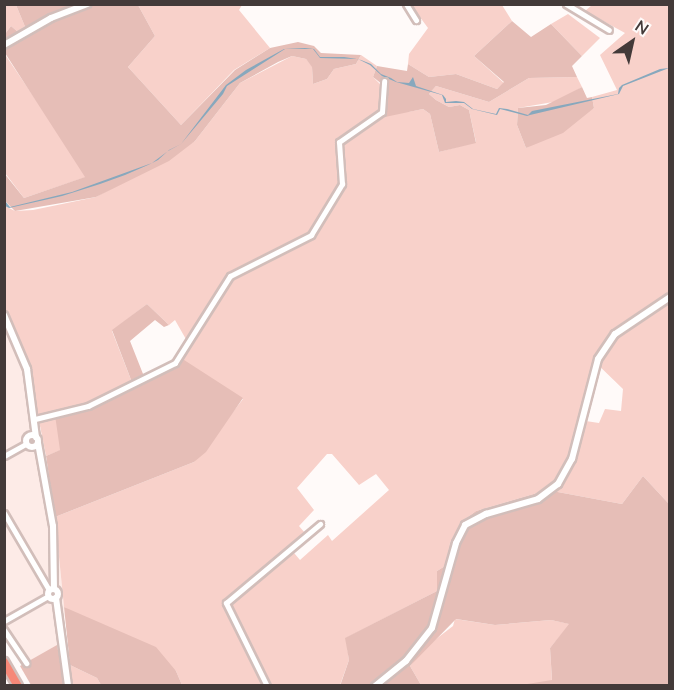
<!DOCTYPE html>
<style>
body{margin:0}
#map{position:relative;width:674px;height:690px;overflow:hidden;background:#fffaf9;font-family:Mulish,sans-serif}
div>[style]{position:absolute}
.built>*{inset:0;background:#fdebe7}
.green>*{inset:0;background:#f8d1ca}
.forest>*{inset:0;background:#e6beb7}
.water>*{inset:0;background:#87a8bd}
.roads{filter:drop-shadow(2px 0 #d2beba) drop-shadow(-2px 0 #d2beba) drop-shadow(0 2px #d2beba) drop-shadow(0 -2px #d2beba)}
.minor>*{height:5px;margin:-2.5px;padding:0 2.5px;transform-origin:2.5px;border-radius:2.5px;background:#fff}
.tertiary>*{height:6px;margin:-3px;padding:0 3px;transform-origin:3px;border-radius:3px;background:#fff}
.tertiary>.ring{margin:-3px;padding:0;box-sizing:content-box;background:none;border:6px solid #fff;border-radius:50%}
.trunk>*{height:8px;margin:-4px;padding:0 4px;transform-origin:4px;border-radius:4px;background:#f68878}
span{translate:-50% -50%;white-space:nowrap;text-align:center;line-height:1.15;-webkit-text-stroke:5px #fffaf9;paint-order:stroke}
.frame{position:absolute;inset:0;border:6px solid #433a39;pointer-events:none}
.north{position:absolute;left:602px;top:12px;width:60px;height:60px;-webkit-text-stroke:4px #fffaf9;paint-order:stroke;rotate:34deg;font-size:16px;font-weight:700;line-height:24px;text-align:center;color:#433a39}
.north::after{content:'';display:block;margin:auto;width:21px;height:27px;background:#433a39;clip-path:polygon(50% 0,100% 100%,50% 72%,0 100%)}
</style>
<div id="map">
<div class="built">
<div style="clip-path:polygon(4px 311px,27px 361px,34px 394px,55px 517px,64px 607px,66px 643px,24px 664px,5px 631px)"></div>
</div>
<div class="green">
<div style="clip-path:polygon(5px 5px,16px 5px,26px 29px,18px 32px,11px 26px,5px 34px)"></div>
<div style="clip-path:polygon(138px 5px,242px 5px,239px 10px,270px 48px,234px 70px,181px 125px,128px 67px,155px 36px)"></div>
<div style="clip-path:polygon(411px 5px,502px 5px,512px 21px,474px 56px,504px 83px,497px 89px,456px 74px,429px 77px,408px 64px,409px 54px,428px 28px)"></div>
<div style="clip-path:polygon(evenodd,592px 5px,669px 5px,669px 504px,643px 476px,622px 504px,547px 490px,476px 511px,461px 522px,450px 543px,445px 566px,437px 571px,437px 591px,346px 638px,349px 660px,340px 685px,182px 685px,176px 671px,64px 607px,55px 517px,194px 462px,243px 399px,182px 360px,191px 348px,175px 320px,169px 325px,147px 304px,112px 331px,133px 385px,61px 450px,46px 456px,27px 361px,5px 311px,5px 206px,15px 211px,33px 210px,96px 197px,195px 141px,240px 83px,292px 56px,306px 59px,312px 66px,313px 84px,327px 79px,334px 69px,356px 64px,361px 55px,377px 66px,373px 77px,408px 112px,423px 109px,430px 114px,439px 152px,476px 142px,469px 110px,460px 105px,449px 107px,436px 100px,429px 94px,436px 86px,489px 102px,529px 78px,577px 77px,582px 87px,559px 101px,518px 108px,517px 125px,526px 148px,594px 108px,592px 97px,617px 90px,600px 55px,625px 33px,585px 11px,592px 5px,593px 360px,623px 389px,621px 411px,605px 409px,599px 423px,579px 420px,593px 360px,592px 5px,327px 454px,332px 454px,359px 485px,376px 474px,389px 490px,332px 541px,328px 535px,300px 560px,289px 547px,305px 533px,299px 526px,314px 510px,297px 488px,327px 454px)"></div>
<div style="clip-path:polygon(568px 14px,600px 38px,582px 56px,551px 24px)"></div>
<div style="clip-path:polygon(4px 53px,74px 156px,86px 177px,24px 198px,5px 173px)"></div>
<div style="clip-path:polygon(455px 619px,495px 625px,551px 620px,570px 624px,550px 648px,552px 681px,521px 686px,421px 685px,410px 666px,427px 646px,453px 626px)"></div>
<div style="clip-path:polygon(66px 643px,70px 665px,97px 678px,101px 685px,65px 685px,57px 645px)"></div>
</div>
<div class="forest">
<div style="clip-path:polygon(16px 5px,138px 5px,155px 36px,128px 67px,181px 125px,235px 70px,270px 48px,298px 42px,314px 46px,321px 53px,361px 55px,356px 64px,334px 69px,327px 79px,313px 84px,312px 67px,306px 59px,292px 56px,278px 62px,240px 83px,195px 141px,169px 161px,96px 197px,15px 211px,5px 201px,4px 173px,24px 198px,85px 177px,5px 53px,5px 34px,11px 26px,18px 32px,26px 29px)"></div>
<div style="clip-path:polygon(512px 21px,531px 37px,551px 24px,582px 56px,572px 66px,577px 77px,529px 78px,489px 102px,436px 86px,429px 94px,436px 100px,449px 107px,460px 105px,469px 110px,476px 143px,439px 152px,430px 114px,423px 109px,385px 117px,387px 88px,373px 77px,377px 66px,407px 71px,408px 64px,429px 77px,456px 74px,497px 89px,504px 82px,474px 56px)"></div>
<div style="clip-path:polygon(582px 87px,587px 98px,592px 97px,594px 108px,563px 133px,526px 148px,517px 125px,518px 108px,546px 105px)"></div>
<div style="clip-path:polygon(147px 304px,169px 325px,164px 327px,155px 320px,130px 341px,145px 379px,181px 358px,243px 398px,206px 452px,194px 462px,55px 517px,46px 456px,60px 450px,55px 415px,89px 406px,133px 385px,112px 330px)"></div>
<div style="clip-path:polygon(643px 476px,669px 504px,669px 685px,521px 685px,552px 680px,550px 648px,569px 624px,551px 620px,495px 625px,456px 619px,410px 666px,421px 685px,340px 686px,349px 660px,345px 638px,437px 591px,437px 571px,445px 566px,450px 543px,461px 522px,476px 511px,547px 490px,622px 504px)"></div>
<div style="clip-path:polygon(64px 607px,156px 647px,176px 671px,182px 685px,101px 685px,97px 678px,70px 665px)"></div>
<div style="clip-path:polygon(57px 645px,65px 685px,31px 685px,20px 666px)"></div>
</div>
<div class="water">
<div style="clip-path:polygon(305px 48px,314px 49px,320px 57px,344px 57px,357px 59px,361px 60px,371px 64px,381px 74px,391px 78px,397px 82px,409px 83px,413px 77px,416px 86px,443px 95px,446px 99px,446px 102px,456px 101px,464px 102px,473px 109px,496px 114px,499px 108px,507px 109px,528px 115px,532px 111px,618px 94px,619px 88px,622px 85px,660px 69px,669px 68px,623px 86px,619px 94px,530px 115px,527px 116px,500px 109px,497px 115px,472px 109px,464px 103px,445px 103px,442px 95px,396px 82px,382px 76px,370px 65px,358px 59px,320px 58px,313px 49px,285px 49px,227px 86px,223px 94px,181px 144px,169px 150px,158px 160px,148px 165px,125px 175px,100px 184px,62px 196px,9px 208px,5px 206px,5px 201px,10px 207px,72px 192px,152px 163px,168px 151px,181px 144px,226px 85px,246px 70px,284px 49px)"></div>
</div>
<div class="roads">
<div class="minor">
<div style="left:406px;top:4px;width:19px;rotate:58deg"></div>
<div style="left:566px;top:4px;width:50px;rotate:31.2deg"></div>
<div style="left:35px;top:419px;width:55px;rotate:-13.8deg"></div>
<div style="left:88px;top:406px;width:97px;rotate:-26.3deg"></div>
<div style="left:175px;top:363px;width:103px;rotate:-57.7deg"></div>
<div style="left:230px;top:276px;width:91px;rotate:-26.8deg"></div>
<div style="left:311px;top:235px;width:60px;rotate:-58.7deg"></div>
<div style="left:342px;top:184px;width:42px;rotate:-94.1deg"></div>
<div style="left:339px;top:142px;width:52px;rotate:-34.9deg"></div>
<div style="left:382px;top:112px;width:31px;rotate:-86deg"></div>
<div style="left:4px;top:456px;width:25px;rotate:-29deg"></div>
<div style="left:4px;top:513px;width:89px;rotate:59.7deg"></div>
<div style="left:4px;top:621px;width:51px;rotate:-29.6deg"></div>
<div style="left:4px;top:630px;width:40px;rotate:56deg"></div>
<div style="left:267px;top:686px;width:93px;rotate:-116.3deg"></div>
<div style="left:226px;top:603px;width:123px;rotate:-40deg"></div>
</div>
<div class="tertiary">
<div style="left:4px;top:45px;width:54px;rotate:-29.9deg"></div>
<div style="left:51px;top:18px;width:39px;rotate:-21deg"></div>
<div style="left:4px;top:315px;width:59px;rotate:66.9deg"></div>
<div style="left:27px;top:369px;width:69px;rotate:82.5deg"></div>
<div class="ring" style="left:26px;top:435px;width:6px;height:6px"></div>
<div style="left:38px;top:443px;width:84px;rotate:79.8deg"></div>
<div style="left:53px;top:526px;width:63px;rotate:89.1deg"></div>
<div class="ring" style="left:48px;top:589px;width:4px;height:4px"></div>
<div style="left:56px;top:598px;width:89px;rotate:82.2deg"></div>
<div style="left:375px;top:686px;width:40px;rotate:-39deg"></div>
<div style="left:406px;top:661px;width:42px;rotate:-51.8deg"></div>
<div style="left:432px;top:628px;width:88px;rotate:-74.2deg"></div>
<div style="left:456px;top:543px;width:20px;rotate:-63deg"></div>
<div style="left:465px;top:525px;width:24px;rotate:-28deg"></div>
<div style="left:486px;top:514px;width:54px;rotate:-16.1deg"></div>
<div style="left:538px;top:499px;width:25px;rotate:-37deg"></div>
<div style="left:558px;top:484px;width:29px;rotate:-61deg"></div>
<div style="left:572px;top:459px;width:103px;rotate:-75.4deg"></div>
<div style="left:598px;top:359px;width:30px;rotate:-56deg"></div>
<div style="left:615px;top:334px;width:66px;rotate:-33.9deg"></div>
</div>
<div class="trunk">
<div style="left:4px;top:662px;width:28px;rotate:60deg"></div>
</div>
</div>
<div class="frame"></div>
<div class="north">N</div>
</div>
